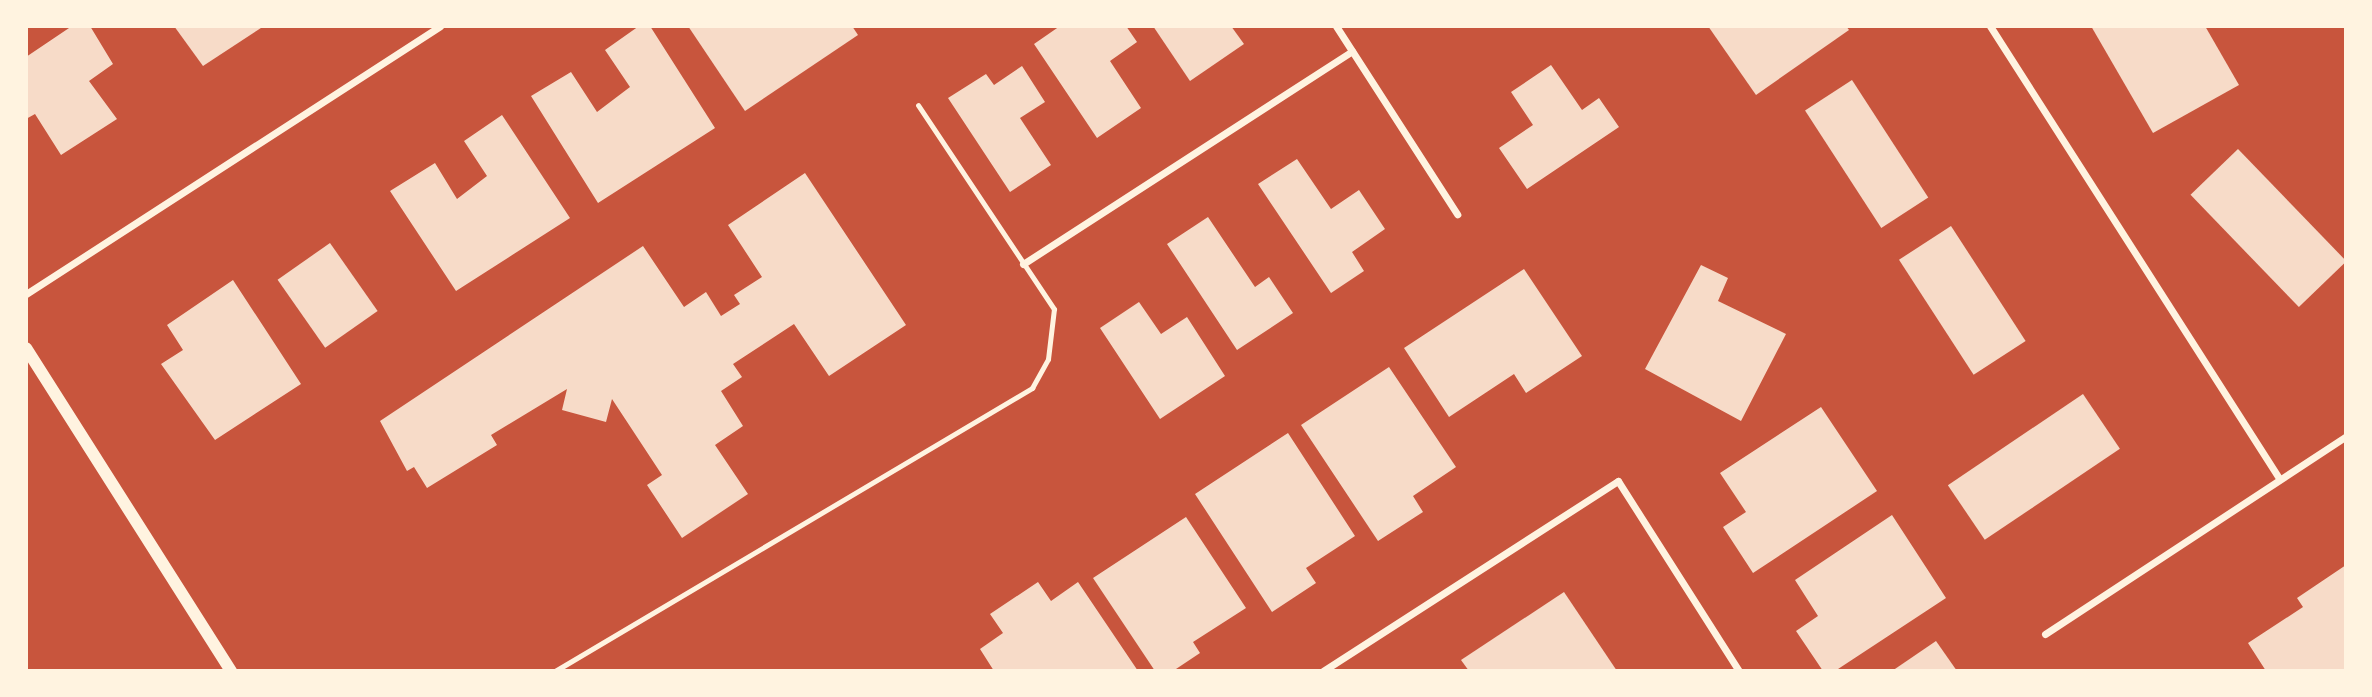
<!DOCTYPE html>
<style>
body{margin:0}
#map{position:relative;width:2372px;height:697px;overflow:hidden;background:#c8553d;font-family:Roboto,sans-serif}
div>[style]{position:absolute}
.building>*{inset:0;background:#f7dbc8;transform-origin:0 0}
.service>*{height:5px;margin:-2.5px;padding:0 2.5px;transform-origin:2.5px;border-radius:2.5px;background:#fff3e0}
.minor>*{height:7px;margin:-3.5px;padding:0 3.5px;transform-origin:3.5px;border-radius:3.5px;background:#fff3e0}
.tertiary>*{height:12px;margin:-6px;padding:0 6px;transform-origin:6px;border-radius:6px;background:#fff3e0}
span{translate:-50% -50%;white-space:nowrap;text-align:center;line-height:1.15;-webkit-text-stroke:7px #fff3e0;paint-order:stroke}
.frame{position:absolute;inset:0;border:28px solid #fff3e0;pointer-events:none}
</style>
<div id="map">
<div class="building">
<div style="clip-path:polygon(72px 26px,90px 26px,113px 64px,89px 81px,117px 119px,61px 155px,35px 114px,26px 119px,26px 57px)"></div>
<div style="clip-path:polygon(174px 26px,264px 26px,203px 66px)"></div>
<div style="clip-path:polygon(639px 26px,650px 26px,715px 128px,598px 203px,531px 96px,571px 72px,597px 112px,630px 87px,605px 50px)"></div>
<div style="clip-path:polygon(688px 26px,852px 26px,858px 35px,745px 111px)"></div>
<div style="clip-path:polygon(1060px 26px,1126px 26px,1137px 42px,1110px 61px,1141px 108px,1097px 138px,1034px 44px)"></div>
<div style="clip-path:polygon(1153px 26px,1231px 26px,1244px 44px,1190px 81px)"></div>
<div style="clip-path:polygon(1708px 26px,1846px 26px,1849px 30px,1756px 95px)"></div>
<div style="clip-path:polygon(2091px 26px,2205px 26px,2239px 85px,2153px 133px)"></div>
<div style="clip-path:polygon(1551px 65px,1582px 110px,1599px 98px,1619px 127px,1527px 189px,1499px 148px,1533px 125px,1511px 92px)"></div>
<div style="clip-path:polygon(1022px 66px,1045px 102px,1020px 118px,1051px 165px,1010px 192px,948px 98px,986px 74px,994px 85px)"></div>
<div style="left:1852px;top:80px;width:140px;height:56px;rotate:57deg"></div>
<div style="clip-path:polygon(502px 115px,570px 218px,456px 291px,390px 191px,435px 163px,457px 199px,487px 176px,464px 141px)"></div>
<div style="left:2238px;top:149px;width:156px;height:66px;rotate:46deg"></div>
<div style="clip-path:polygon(1297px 159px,1331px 209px,1359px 190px,1385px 229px,1352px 252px,1364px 271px,1331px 293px,1258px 184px)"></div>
<div style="clip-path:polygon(805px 173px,906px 325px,829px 376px,794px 324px,733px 364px,742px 377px,721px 391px,743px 426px,715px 445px,748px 494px,682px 538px,647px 485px,662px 475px,612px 399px,606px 422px,562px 410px,567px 389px,491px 435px,497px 445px,427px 488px,414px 467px,407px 471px,380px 421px,643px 246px,684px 307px,706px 292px,721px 316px,740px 304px,734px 295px,762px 277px,728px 225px)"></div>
<div style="clip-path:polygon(1208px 217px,1255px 287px,1269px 277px,1293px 313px,1237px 350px,1167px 244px)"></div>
<div style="left:1951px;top:226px;width:137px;height:62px;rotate:57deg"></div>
<div style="left:330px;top:243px;width:83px;height:64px;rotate:55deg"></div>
<div style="clip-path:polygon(1701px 265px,1728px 278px,1718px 301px,1786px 334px,1741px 421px,1645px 369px)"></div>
<div style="clip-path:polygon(1524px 269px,1582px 356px,1526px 393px,1514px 374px,1449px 417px,1404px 348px)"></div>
<div style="clip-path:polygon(233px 280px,301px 384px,215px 440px,161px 364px,183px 350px,167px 325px)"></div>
<div style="clip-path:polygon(1139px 302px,1161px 334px,1187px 317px,1225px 376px,1160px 419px,1100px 328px)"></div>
<div style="clip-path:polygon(1389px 367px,1456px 467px,1413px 496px,1423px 512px,1378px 541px,1301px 425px)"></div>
<div style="left:2083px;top:394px;width:66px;height:163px;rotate:56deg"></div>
<div style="clip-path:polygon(1821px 407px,1877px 491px,1753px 573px,1723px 527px,1746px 512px,1720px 473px)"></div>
<div style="clip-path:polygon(1288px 433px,1355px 536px,1306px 568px,1316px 583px,1272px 612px,1195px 494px)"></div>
<div style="clip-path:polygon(1892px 515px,1946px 598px,1835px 671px,1823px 671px,1796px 631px,1818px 616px,1795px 580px)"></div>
<div style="clip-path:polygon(1186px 517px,1246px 608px,1193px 642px,1200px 653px,1173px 671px,1155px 671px,1093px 578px)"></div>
<div style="clip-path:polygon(2346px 565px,2346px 671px,2266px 671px,2248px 643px,2303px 607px,2297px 598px)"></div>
<div style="clip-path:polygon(1038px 582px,1051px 601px,1078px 582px,1138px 671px,994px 671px,980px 649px,1003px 633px,990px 614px)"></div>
<div style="clip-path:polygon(1564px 592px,1617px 671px,1469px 671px,1461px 660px)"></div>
<div style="clip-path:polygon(1936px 641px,1957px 671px,1892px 671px)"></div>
</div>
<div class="service">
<div style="left:555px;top:671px;width:555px;rotate:-30.68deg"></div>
<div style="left:1032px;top:388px;width:33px;rotate:-61deg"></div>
<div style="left:1048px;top:359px;width:50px;rotate:-83.2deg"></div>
<div style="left:1054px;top:309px;width:245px;rotate:-123.7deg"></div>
</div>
<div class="minor">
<div style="left:1336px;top:26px;width:224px;rotate:57.2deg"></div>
<div style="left:1990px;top:26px;width:536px;rotate:57.41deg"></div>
<div style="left:1023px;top:264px;width:392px;rotate:-32.9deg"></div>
<div style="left:26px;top:294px;width:493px;rotate:-32.9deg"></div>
<div style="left:2045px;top:634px;width:360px;rotate:-33.3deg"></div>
<div style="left:1323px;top:671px;width:351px;rotate:-32.8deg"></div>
<div style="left:1618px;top:481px;width:225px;rotate:57.5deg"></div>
</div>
<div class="tertiary">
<div style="left:26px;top:348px;width:383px;rotate:57.6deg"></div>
</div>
<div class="frame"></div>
</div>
